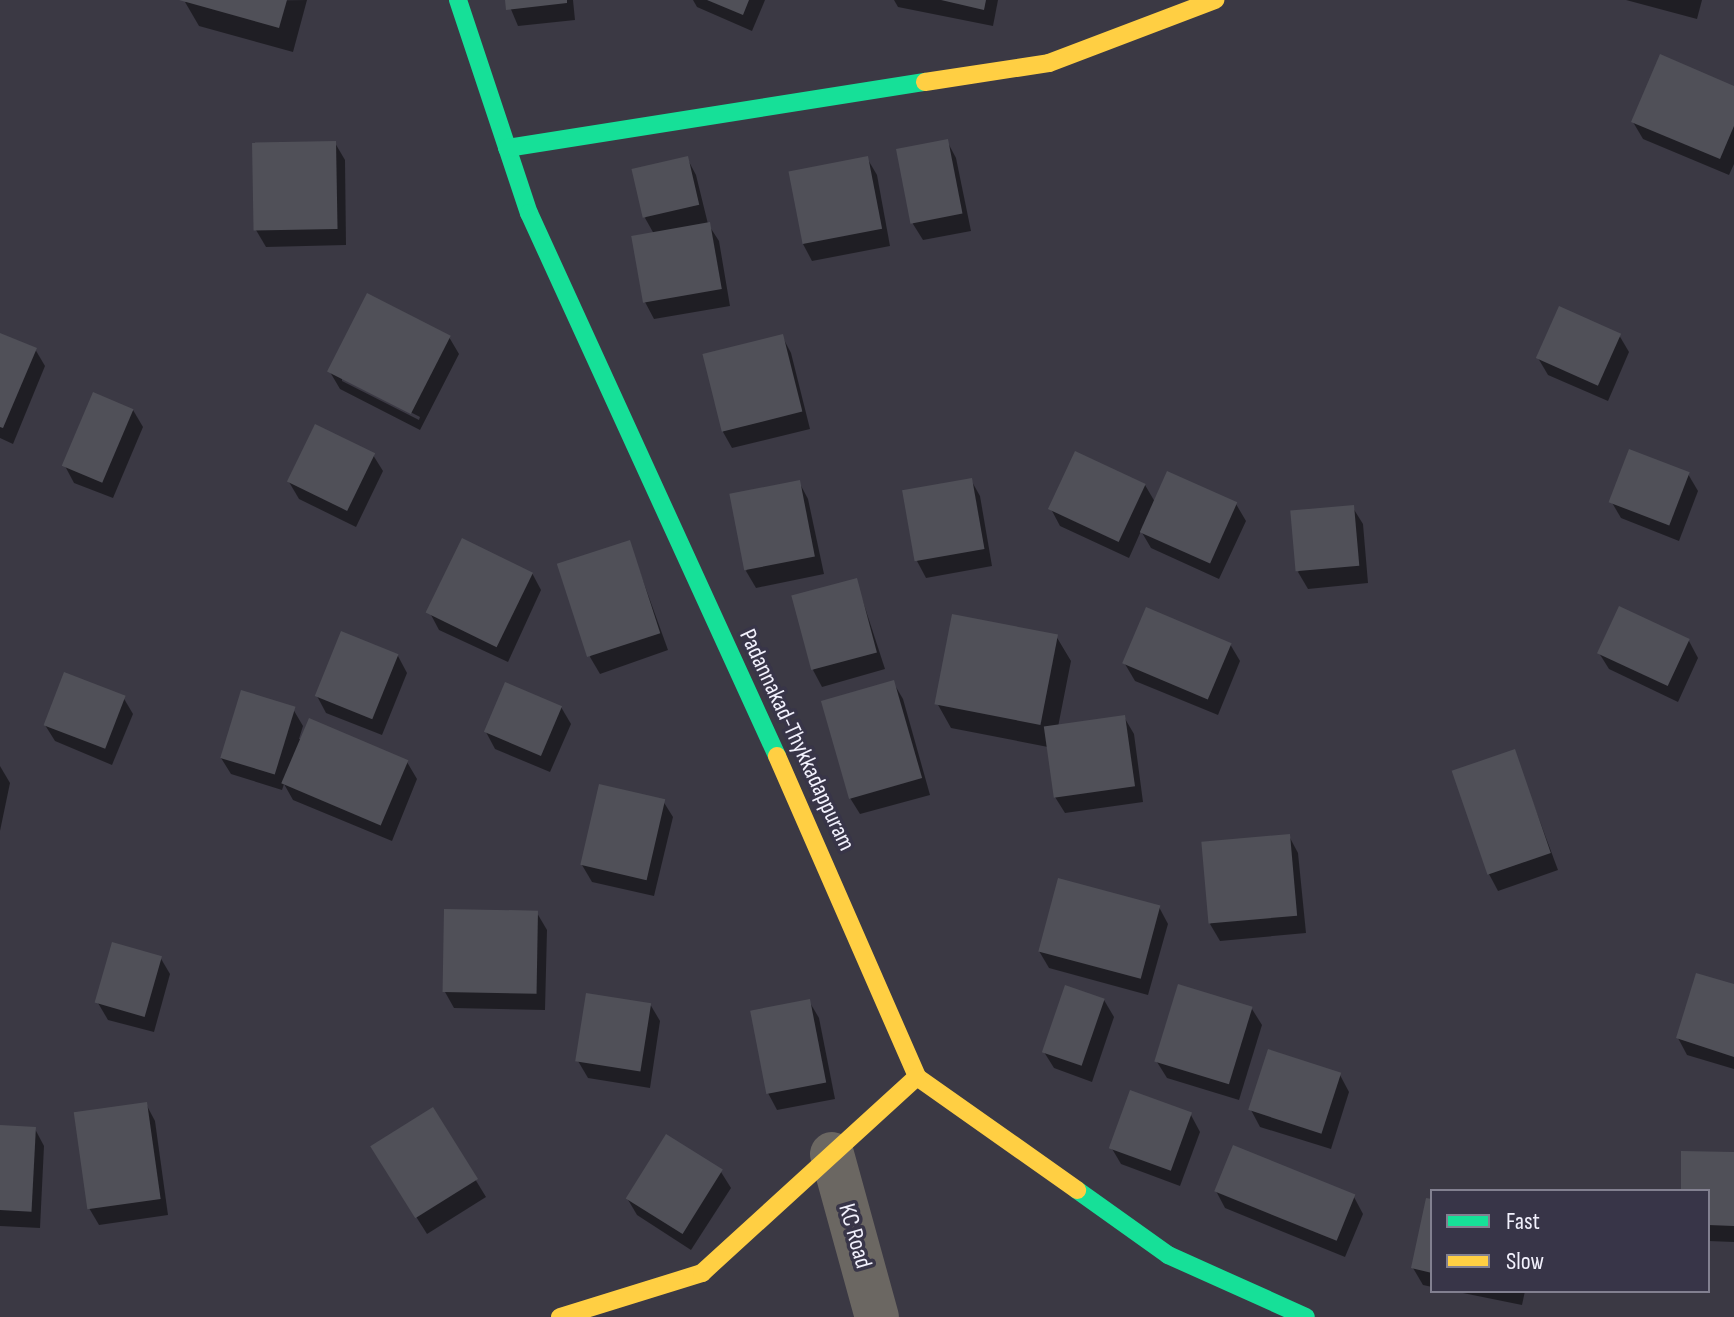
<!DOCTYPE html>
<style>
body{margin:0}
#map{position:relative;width:1734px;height:1317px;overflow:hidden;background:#3b3944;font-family:"Sofia Sans Condensed",sans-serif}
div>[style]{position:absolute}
.shadow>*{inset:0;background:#0007}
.building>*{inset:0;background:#505058;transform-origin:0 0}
.street>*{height:44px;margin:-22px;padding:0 22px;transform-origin:22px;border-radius:22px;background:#6b6762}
.fast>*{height:18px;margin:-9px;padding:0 9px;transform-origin:9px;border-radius:9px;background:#16e098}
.slow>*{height:18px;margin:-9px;padding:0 9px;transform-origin:9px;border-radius:9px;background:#ffcf43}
span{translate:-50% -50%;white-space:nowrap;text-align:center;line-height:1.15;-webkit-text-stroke:7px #383548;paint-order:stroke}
.street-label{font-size:24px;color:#f2f1fd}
.legend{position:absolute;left:1430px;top:1189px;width:280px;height:104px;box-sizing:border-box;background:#383548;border:2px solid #828090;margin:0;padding:10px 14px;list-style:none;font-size:24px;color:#f2f1fd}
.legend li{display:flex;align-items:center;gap:16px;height:40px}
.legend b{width:40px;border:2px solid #828090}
</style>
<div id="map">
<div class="shadow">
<div style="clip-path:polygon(307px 0,293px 52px,199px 26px,185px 2px)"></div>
<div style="clip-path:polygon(507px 0,573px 0,575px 20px,518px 26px)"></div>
<div style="clip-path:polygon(693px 0,765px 0,752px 31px,697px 7px)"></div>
<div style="clip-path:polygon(894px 0,998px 0,993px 26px,898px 7px)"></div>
<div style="clip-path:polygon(1626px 0,1702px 0,1697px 19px)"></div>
<div style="clip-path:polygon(1734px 88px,1734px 164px,1729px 175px,1643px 139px,1633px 122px)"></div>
<div style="clip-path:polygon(947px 141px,956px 158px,971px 231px,923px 240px,913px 224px,899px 151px)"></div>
<div style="clip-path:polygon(335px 143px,345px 160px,346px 245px,266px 247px,256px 230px)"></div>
<div style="clip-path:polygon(687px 158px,696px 175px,708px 224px,719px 241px,730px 306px,654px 319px,645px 302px,654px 234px,645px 218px)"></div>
<div style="clip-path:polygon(867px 158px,877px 175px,890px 246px,812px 261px,803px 244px)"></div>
<div style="clip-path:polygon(0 335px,35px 349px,45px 366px,13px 444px,0 438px)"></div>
<div style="clip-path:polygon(1619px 335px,1629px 352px,1608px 401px,1548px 375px,1538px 358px)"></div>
<div style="clip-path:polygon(782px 336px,791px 353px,810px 429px,732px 448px,723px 432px,704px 356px)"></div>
<div style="clip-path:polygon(evenodd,449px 337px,459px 354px,420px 430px,340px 389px,330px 372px,449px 337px,342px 377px,420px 417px,419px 420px,342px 381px,342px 377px)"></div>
<div style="clip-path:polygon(133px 410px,143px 427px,113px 498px,74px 483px,65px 466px)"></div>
<div style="clip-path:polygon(373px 455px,383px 471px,356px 527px,299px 499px,289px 482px)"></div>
<div style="clip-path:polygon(1688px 474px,1698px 491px,1679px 541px,1621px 518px,1611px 501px)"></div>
<div style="clip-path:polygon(971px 480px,980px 496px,992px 566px,926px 578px,917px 561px)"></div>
<div style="clip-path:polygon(799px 482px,808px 499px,824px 574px,756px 588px,746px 571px)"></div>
<div style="clip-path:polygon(1145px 485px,1155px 502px,1236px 504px,1246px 521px,1219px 579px,1151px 548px,1141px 531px,1129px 558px,1060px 526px,1051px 509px)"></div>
<div style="clip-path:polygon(1353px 508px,1363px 524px,1368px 583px,1308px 589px,1298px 572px)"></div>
<div style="clip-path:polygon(629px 542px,668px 650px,600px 674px,590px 657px)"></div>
<div style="clip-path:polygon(532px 573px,541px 590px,508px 662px,439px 630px,430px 613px)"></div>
<div style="clip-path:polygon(856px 580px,885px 669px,822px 687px,813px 670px)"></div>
<div style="clip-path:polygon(1056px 636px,1071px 661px,1058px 727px,1124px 717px,1134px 734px,1143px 802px,1065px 813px,1055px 797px,1048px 747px,951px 728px,937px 703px)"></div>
<div style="clip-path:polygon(1689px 641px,1698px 658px,1678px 702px,1609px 669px,1599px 653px)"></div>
<div style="clip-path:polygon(1230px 644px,1240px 661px,1218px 715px,1135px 681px,1125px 664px)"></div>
<div style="clip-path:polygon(398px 656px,407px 673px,382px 735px,326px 713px,317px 696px)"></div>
<div style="clip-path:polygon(893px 682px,903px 699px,930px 795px,860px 814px,850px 798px)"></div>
<div style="clip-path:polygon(123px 697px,133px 714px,112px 765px,55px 741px,45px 725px)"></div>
<div style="clip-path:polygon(561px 707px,571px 724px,550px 772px,495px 749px,486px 732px)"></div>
<div style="clip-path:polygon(293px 709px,303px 726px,299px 739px,407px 762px,417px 779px,392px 841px,293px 800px,284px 784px,282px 790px,231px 774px,221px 758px)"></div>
<div style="clip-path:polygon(1514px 752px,1558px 870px,1498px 891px,1489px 874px)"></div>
<div style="clip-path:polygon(0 766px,10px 783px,0 831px)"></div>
<div style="clip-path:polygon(663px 801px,673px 817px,654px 896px,592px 882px,582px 865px)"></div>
<div style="clip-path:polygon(1289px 836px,1298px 853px,1306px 933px,1220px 941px,1210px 924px)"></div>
<div style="clip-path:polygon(1159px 907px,1168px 924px,1148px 995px,1049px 968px,1039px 951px)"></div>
<div style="clip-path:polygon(537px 913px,547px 930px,545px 1010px,454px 1008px,445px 992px)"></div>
<div style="clip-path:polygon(160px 957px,170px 974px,154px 1032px,108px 1020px,98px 1003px)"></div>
<div style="clip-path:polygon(1734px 986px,1734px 1069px,1687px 1055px,1678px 1038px)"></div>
<div style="clip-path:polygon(1104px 1000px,1114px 1017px,1092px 1082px,1054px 1068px,1044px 1052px)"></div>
<div style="clip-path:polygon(809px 1001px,819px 1018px,835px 1099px,777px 1110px,768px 1093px)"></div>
<div style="clip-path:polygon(650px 1004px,660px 1021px,650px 1088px,588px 1078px,578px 1061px)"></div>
<div style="clip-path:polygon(1252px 1009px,1262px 1025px,1239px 1100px,1167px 1078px,1157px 1062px)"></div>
<div style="clip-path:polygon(1340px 1075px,1349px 1092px,1331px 1149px,1260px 1127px,1251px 1110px)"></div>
<div style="clip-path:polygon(146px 1104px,155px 1121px,168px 1215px,99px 1225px,89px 1208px,76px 1114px)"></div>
<div style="clip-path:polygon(433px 1110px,486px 1197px,427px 1234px,383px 1164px)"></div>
<div style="clip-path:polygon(1191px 1115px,1200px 1132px,1180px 1186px,1121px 1164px,1111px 1147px)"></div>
<div style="clip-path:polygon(0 1127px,35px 1129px,44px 1146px,40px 1228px,0 1226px)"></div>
<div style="clip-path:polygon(1734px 1154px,1734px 1242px,1708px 1241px,1708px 1191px,1683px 1191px)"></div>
<div style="clip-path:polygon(721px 1172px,731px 1188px,691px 1250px,637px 1215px,627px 1198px)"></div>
<div style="clip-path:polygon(1216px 1191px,1354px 1197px,1363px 1214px,1345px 1257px,1225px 1208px)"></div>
<div style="clip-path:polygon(1432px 1201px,1432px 1287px,1423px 1285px,1413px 1268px)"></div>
<div style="clip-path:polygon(1453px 1291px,1525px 1291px,1522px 1305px)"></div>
</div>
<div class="building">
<div style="clip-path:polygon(179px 0,287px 0,279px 28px)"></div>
<div style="clip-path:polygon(505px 0,567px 0,567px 3px,506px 10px)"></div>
<div style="clip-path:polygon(707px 0,749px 0,743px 15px)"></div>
<div style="clip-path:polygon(941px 0,986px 0,984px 10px)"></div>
<div style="clip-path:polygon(1660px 54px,1734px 86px,1734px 126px,1720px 159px,1631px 122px)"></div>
<div style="left:948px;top:139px;width:76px;height:53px;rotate:79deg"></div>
<div style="left:336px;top:141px;width:88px;height:84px;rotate:89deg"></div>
<div style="left:688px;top:156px;width:50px;height:58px;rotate:77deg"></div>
<div style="left:868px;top:156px;width:74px;height:81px;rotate:79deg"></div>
<div style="left:710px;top:222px;width:68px;height:80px;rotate:80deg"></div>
<div style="left:367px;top:293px;width:94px;height:88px;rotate:27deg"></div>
<div style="left:1559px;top:306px;width:68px;height:57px;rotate:24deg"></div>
<div style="clip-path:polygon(0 333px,37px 348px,3px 428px,0 427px)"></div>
<div style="left:783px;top:334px;width:80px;height:83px;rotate:76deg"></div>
<div style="left:93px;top:392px;width:44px;height:80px;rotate:23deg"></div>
<div style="left:315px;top:424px;width:67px;height:64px;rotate:26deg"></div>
<div style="left:1629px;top:449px;width:65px;height:57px;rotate:21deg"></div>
<div style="left:1075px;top:451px;width:78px;height:64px;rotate:25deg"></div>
<div style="left:1167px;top:471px;width:77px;height:67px;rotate:24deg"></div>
<div style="left:972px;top:478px;width:72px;height:71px;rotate:80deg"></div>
<div style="left:800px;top:480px;width:78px;height:72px;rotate:79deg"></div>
<div style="left:1354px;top:505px;width:61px;height:64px;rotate:85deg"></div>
<div style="left:462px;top:538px;width:79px;height:83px;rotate:26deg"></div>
<div style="left:630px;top:540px;width:98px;height:77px;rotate:72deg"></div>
<div style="left:857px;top:578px;width:77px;height:68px;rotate:75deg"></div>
<div style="left:1619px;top:606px;width:78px;height:52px;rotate:25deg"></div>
<div style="left:1146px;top:607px;width:93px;height:61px;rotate:23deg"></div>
<div style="left:952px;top:614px;width:108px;height:92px;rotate:11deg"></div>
<div style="left:341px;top:631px;width:62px;height:70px;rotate:22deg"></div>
<div style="left:64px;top:672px;width:66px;height:57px;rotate:21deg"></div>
<div style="left:894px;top:680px;width:102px;height:76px;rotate:74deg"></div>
<div style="left:505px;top:682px;width:62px;height:54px;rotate:23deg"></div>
<div style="left:241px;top:690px;width:57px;height:71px;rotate:17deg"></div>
<div style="left:1125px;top:715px;width:72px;height:82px;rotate:82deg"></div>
<div style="left:309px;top:718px;width:108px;height:71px;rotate:23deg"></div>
<div style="left:1515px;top:749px;width:110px;height:67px;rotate:71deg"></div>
<div style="left:599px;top:784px;width:68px;height:83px;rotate:13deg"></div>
<div style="left:1290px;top:834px;width:82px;height:89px;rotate:85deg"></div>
<div style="left:1058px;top:878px;width:106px;height:76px;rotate:15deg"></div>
<div style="left:444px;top:909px;width:94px;height:83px;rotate:1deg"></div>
<div style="left:112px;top:942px;width:52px;height:63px;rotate:16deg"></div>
<div style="clip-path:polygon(1696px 973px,1734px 984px,1734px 1057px,1676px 1038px)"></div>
<div style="left:1178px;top:984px;width:78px;height:81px;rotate:17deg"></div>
<div style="left:1065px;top:985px;width:42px;height:71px;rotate:19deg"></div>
<div style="left:586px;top:993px;width:66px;height:69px;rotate:9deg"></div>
<div style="left:810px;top:999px;width:85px;height:61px;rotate:79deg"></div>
<div style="left:1268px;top:1049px;width:77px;height:64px;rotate:18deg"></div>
<div style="left:1130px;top:1090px;width:66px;height:62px;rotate:20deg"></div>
<div style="left:147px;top:1102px;width:98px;height:74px;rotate:82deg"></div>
<div style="left:433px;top:1107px;width:85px;height:74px;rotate:58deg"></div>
<div style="left:0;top:1125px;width:36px;height:85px;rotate:3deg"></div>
<div style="left:666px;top:1134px;width:67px;height:76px;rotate:32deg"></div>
<div style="left:1233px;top:1145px;width:132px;height:50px;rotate:22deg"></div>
<div style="clip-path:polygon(1681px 1151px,1734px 1152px,1734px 1226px,1708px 1225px,1708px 1191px,1681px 1191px)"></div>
<div style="clip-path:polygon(1426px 1198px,1432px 1199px,1432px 1273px,1411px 1268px)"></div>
</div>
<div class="street">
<div style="left:832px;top:1154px;width:169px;rotate:74.6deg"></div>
</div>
<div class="fast">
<div style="left:458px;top:0;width:225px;rotate:71.6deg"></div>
<div style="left:529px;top:213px;width:597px;rotate:65.45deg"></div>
<div style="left:507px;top:148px;width:423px;rotate:-9deg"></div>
<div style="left:1077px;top:1190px;width:112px;rotate:35.5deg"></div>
<div style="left:1168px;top:1255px;width:151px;rotate:24.2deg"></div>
</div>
<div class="slow">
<div style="left:925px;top:82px;width:125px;rotate:-8.7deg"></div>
<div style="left:1049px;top:63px;width:178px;rotate:-20.8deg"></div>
<div style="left:777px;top:756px;width:350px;rotate:66.4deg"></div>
<div style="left:917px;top:1077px;width:196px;rotate:35.2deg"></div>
<div style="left:560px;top:1317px;width:149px;rotate:-17.2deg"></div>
<div style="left:702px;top:1273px;width:291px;rotate:-42.4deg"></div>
</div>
<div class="street-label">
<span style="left:797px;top:740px;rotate:65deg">Padannakad-Thykkadappuram</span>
<span style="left:855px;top:1236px;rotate:74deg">KC Road</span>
</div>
<ul class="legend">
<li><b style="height:10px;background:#16e098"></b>Fast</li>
<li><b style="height:10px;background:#ffcf43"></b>Slow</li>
</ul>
</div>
